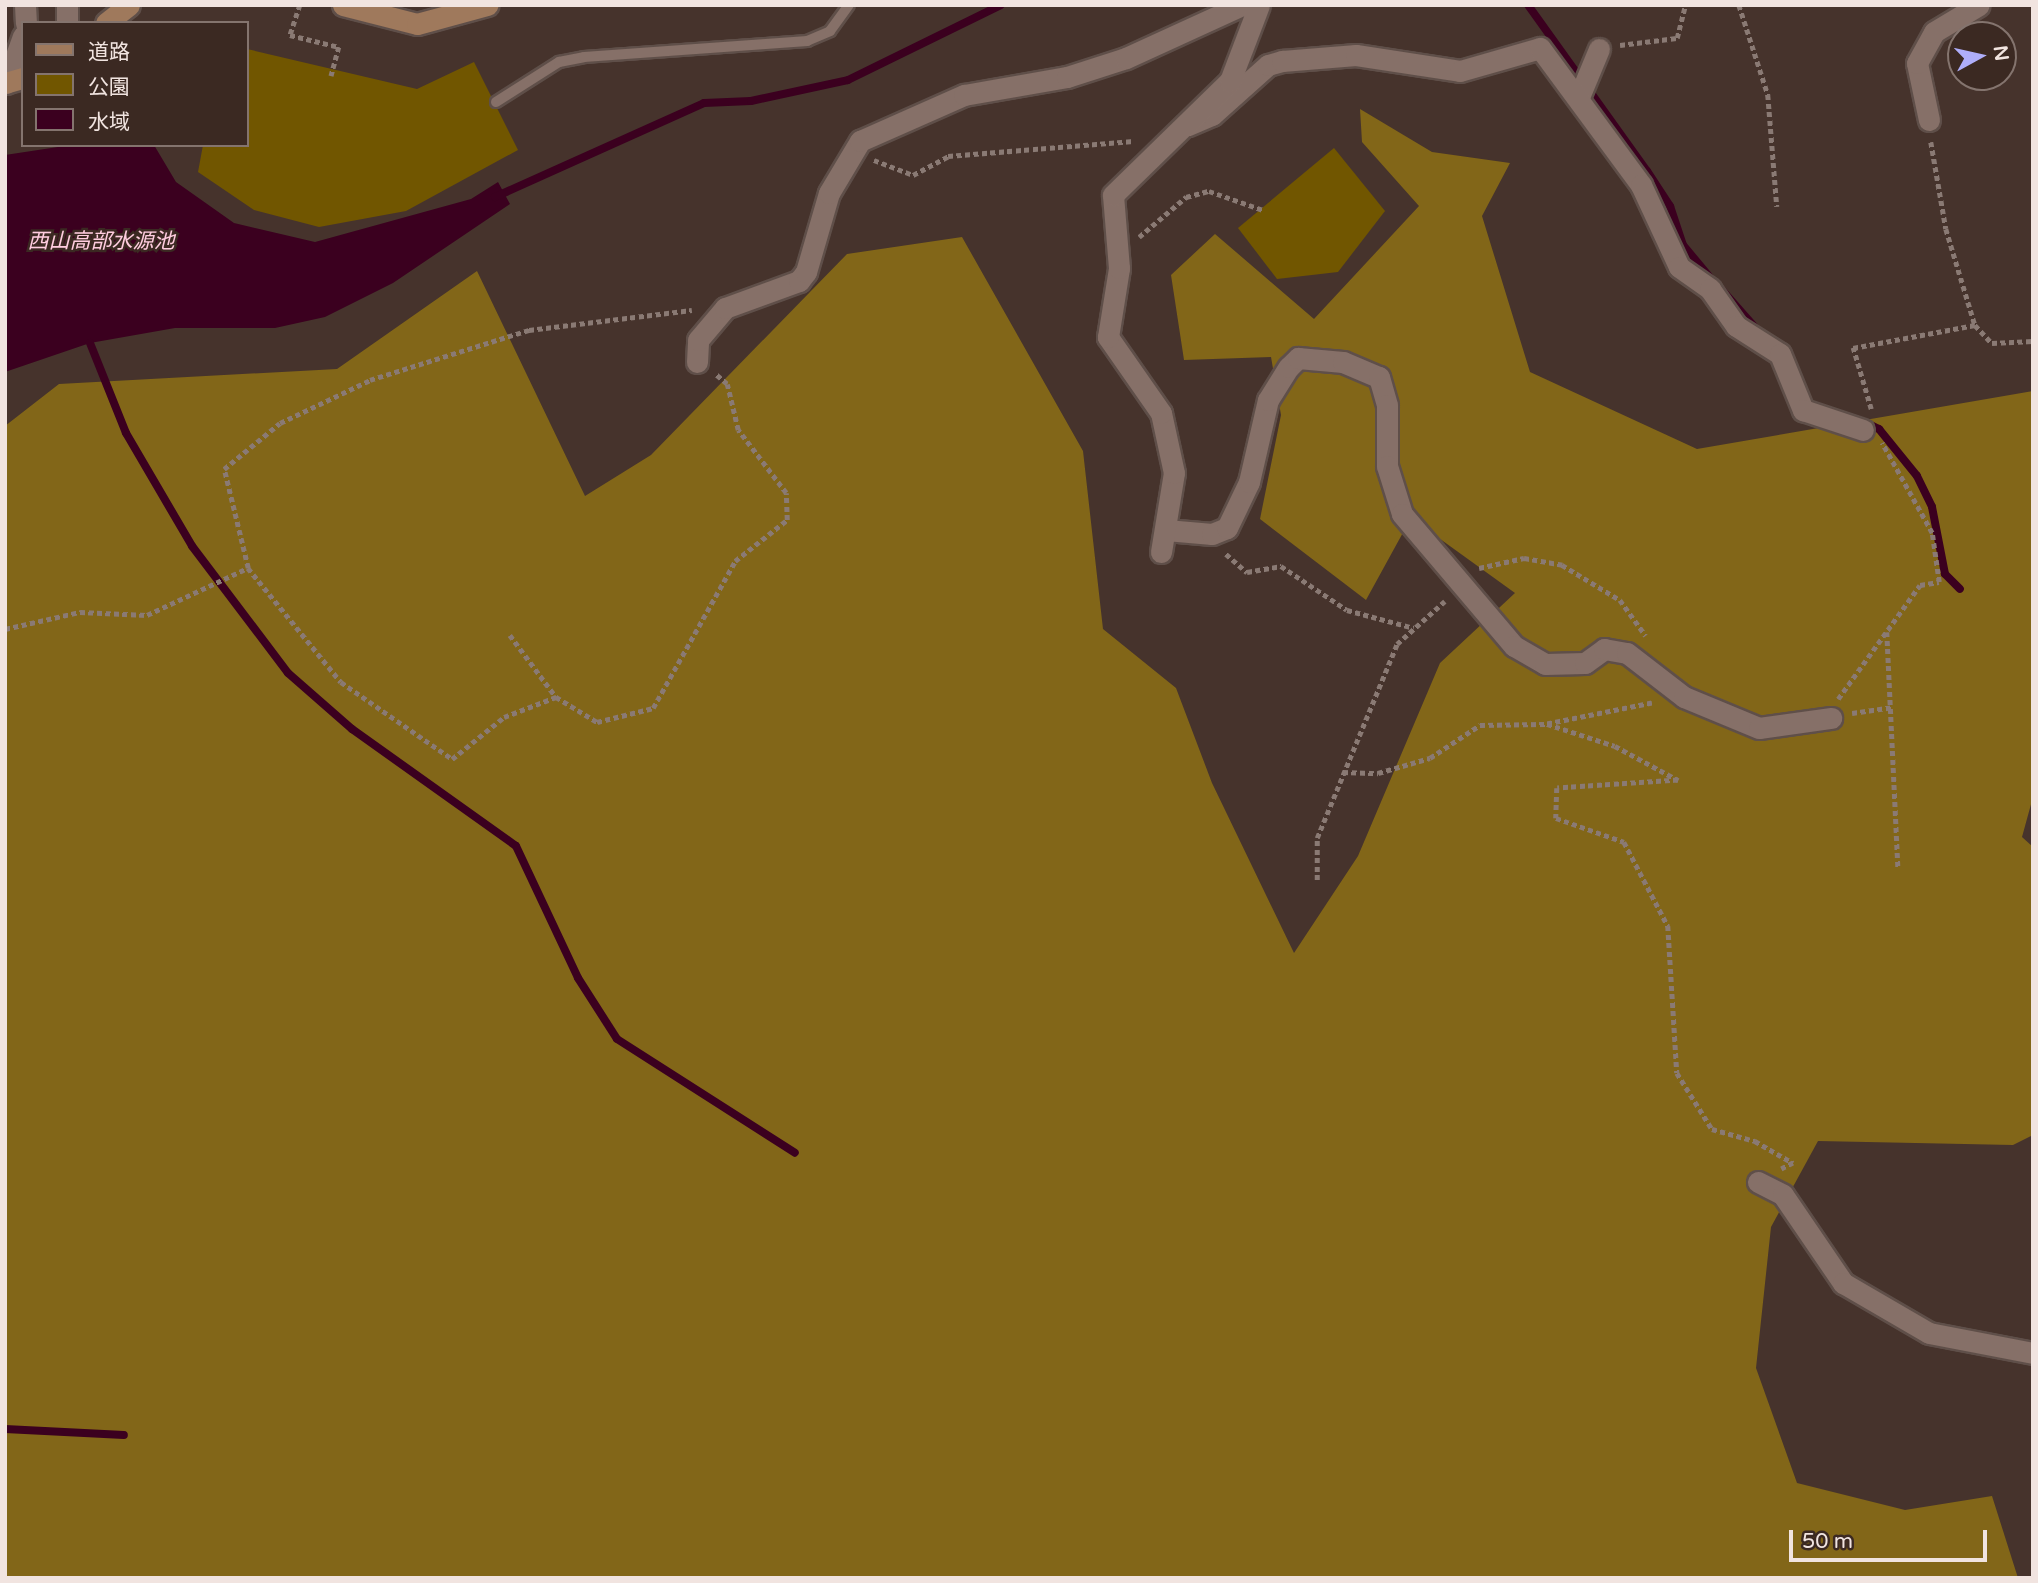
<!DOCTYPE html>
<meta charset="utf-8">
<style>
body{margin:0}
#map{position:relative;width:2038px;height:1583px;overflow:hidden;background:#46332c;font-family:"Varela Round","Noto Sans JP",sans-serif}
div>[style]{position:absolute}
.green>*{inset:0;background:#715600}
.forest>*{inset:0;background:#826618}
.water>*{inset:0;background:#3b001f}
.stream>*{height:8px;margin:-4px;padding:0 4px;transform-origin:4px;border-radius:4px;background:#3b001f}
.path>*{height:4.5px;margin-top:-2.25px;transform-origin:0;background:repeating-linear-gradient(90deg,#8a7a74 0 5px,transparent 0 8.5px)}
.roads{filter:drop-shadow(2px 0 #5f4f49) drop-shadow(-2px 0 #5f4f49) drop-shadow(0 2px #5f4f49) drop-shadow(0 -2px #5f4f49)}
.lane>*{height:10px;margin:-5px;padding:0 5px;transform-origin:5px;border-radius:5px;background:#867068}
.street>*{height:21px;margin:-10.5px;padding:0 10.5px;transform-origin:10.5px;border-radius:10.5px;background:#867068}
.secondary>*{height:21px;margin:-10.5px;padding:0 10.5px;transform-origin:10.5px;border-radius:10.5px;background:#9f795c}
span{translate:-50% -50%;white-space:nowrap;text-align:center;line-height:1.15;-webkit-text-stroke:5px #3b2922;paint-order:stroke}
.water-label{font-size:21px;color:#ffcddf;font-style:italic}
.frame{position:absolute;inset:0;border:7px solid #f1e4e0;pointer-events:none}
.legend{position:absolute;left:21px;top:21px;width:228px;height:126px;box-sizing:border-box;background:#3b2922;border:2px solid #84746e;margin:0;padding:9px 12px;list-style:none;font-size:21px;color:#f1e4e0}
.legend li{display:flex;align-items:center;gap:14px;height:35px}
.legend b{width:35px;border:2px solid #84746e}
.north{position:absolute;left:1947px;top:21px;width:70px;height:70px;box-sizing:border-box;background:#3b2922;border:2px solid #84746e;border-radius:50%;rotate:82deg;font-size:19px;font-weight:700;line-height:28px;text-align:center;color:#f1e4e0}
.north::after{content:'';display:block;margin:auto;width:24px;height:32px;background:#afaefa;clip-path:polygon(50% 0,100% 100%,50% 72%,0 100%)}
.scale{position:absolute;left:1789px;top:1530px;width:198px;height:32px;box-sizing:border-box;border:4px solid #f1e4e0;border-top:0;padding-left:9px;font-size:21px;line-height:24px;white-space:nowrap;color:#f1e4e0;-webkit-text-stroke:5px #3b2922;paint-order:stroke}
</style>
<div id="map">
<div class="green">
<div style="clip-path:polygon(247px 49px,417px 89px,474px 62px,518px 150px,406px 211px,319px 227px,254px 210px,198px 172px,203px 145px,247px 145px)"></div>
<div style="clip-path:polygon(1334px 148px,1385px 211px,1338px 272px,1277px 279px,1238px 228px)"></div>
</div>
<div class="forest">
<div style="clip-path:polygon(1360px 109px,1432px 152px,1510px 163px,1482px 216px,1530px 372px,1697px 449px,2033px 391px,2033px 797px,2022px 837px,2033px 847px,2033px 1135px,2013px 1145px,1818px 1141px,1771px 1227px,1756px 1368px,1797px 1483px,1905px 1510px,1992px 1496px,2018px 1578px,5px 1578px,5px 426px,59px 384px,337px 369px,477px 271px,585px 496px,651px 455px,847px 254px,962px 237px,1083px 451px,1103px 629px,1176px 688px,1212px 783px,1294px 953px,1358px 856px,1440px 663px,1515px 593px,1411px 518px,1366px 600px,1260px 519px,1281px 415px,1271px 357px,1184px 360px,1171px 275px,1215px 234px,1314px 319px,1419px 206px,1362px 142px)"></div>
</div>
<div class="water">
<div style="clip-path:polygon(71px 145px,154px 145px,176px 182px,234px 223px,315px 242px,471px 199px,498px 182px,510px 204px,393px 283px,325px 317px,275px 328px,175px 328px,90px 343px,5px 372px,5px 155px)"></div>
</div>
<div class="stream">
<div style="left:1528px;top:5px;width:204px;rotate:54.4deg"></div>
<div style="left:1647px;top:171px;width:42px;rotate:56.7deg"></div>
<div style="left:1670px;top:206px;width:41px;rotate:71.6deg"></div>
<div style="left:1683px;top:245px;width:45px;rotate:50.4deg"></div>
<div style="left:495px;top:197px;width:229px;rotate:-24.2deg"></div>
<div style="left:704px;top:103px;width:47px;rotate:-2.4deg"></div>
<div style="left:751px;top:101px;width:99px;rotate:-12.2deg"></div>
<div style="left:848px;top:80px;width:170px;rotate:-26.1deg"></div>
<div style="left:1721px;top:289px;width:57px;rotate:48.5deg"></div>
<div style="left:90px;top:343px;width:97px;rotate:68.2deg"></div>
<div style="left:126px;top:433px;width:131px;rotate:59.7deg"></div>
<div style="left:192px;top:546px;width:159px;rotate:52.9deg"></div>
<div style="left:288px;top:673px;width:85px;rotate:41.2deg"></div>
<div style="left:352px;top:729px;width:201px;rotate:35.5deg"></div>
<div style="left:516px;top:846px;width:146px;rotate:64.8deg"></div>
<div style="left:578px;top:978px;width:72px;rotate:57.4deg"></div>
<div style="left:617px;top:1039px;width:211px;rotate:32.6deg"></div>
<div style="left:1865px;top:422px;width:16px;rotate:27deg"></div>
<div style="left:1879px;top:429px;width:60px;rotate:51deg"></div>
<div style="left:1917px;top:476px;width:34px;rotate:64deg"></div>
<div style="left:1932px;top:507px;width:68px;rotate:79deg"></div>
<div style="left:1945px;top:574px;width:21px;rotate:45deg"></div>
<div style="left:5px;top:1429px;width:119px;rotate:2.9deg"></div>
</div>
<div class="path">
<div style="left:300px;top:5px;width:32px;rotate:108deg"></div>
<div style="left:290px;top:35px;width:50px;rotate:13.8deg"></div>
<div style="left:339px;top:47px;width:30px;rotate:105deg"></div>
<div style="left:1739px;top:5px;width:95px;rotate:72.1deg"></div>
<div style="left:1768px;top:95px;width:112px;rotate:85.4deg"></div>
<div style="left:1620px;top:45px;width:57px;rotate:-7deg"></div>
<div style="left:1677px;top:38px;width:34px;rotate:-76deg"></div>
<div style="left:1931px;top:142px;width:88px;rotate:80.2deg"></div>
<div style="left:1946px;top:229px;width:100px;rotate:73.2deg"></div>
<div style="left:1975px;top:325px;width:25px;rotate:47deg"></div>
<div style="left:1992px;top:343px;width:41px;rotate:-2.8deg"></div>
<div style="left:874px;top:160px;width:42px;rotate:21deg"></div>
<div style="left:913px;top:175px;width:40px;rotate:-28deg"></div>
<div style="left:948px;top:156px;width:186px;rotate:-4.6deg"></div>
<div style="left:1139px;top:237px;width:62px;rotate:-40.4deg"></div>
<div style="left:1186px;top:197px;width:24px;rotate:-15deg"></div>
<div style="left:1209px;top:191px;width:57px;rotate:19.4deg"></div>
<div style="left:1871px;top:409px;width:64px;rotate:-106.4deg"></div>
<div style="left:1853px;top:348px;width:124px;rotate:-10.7deg"></div>
<div style="left:1226px;top:554px;width:28px;rotate:41deg"></div>
<div style="left:1247px;top:572px;width:35px;rotate:-10deg"></div>
<div style="left:1281px;top:566px;width:79px;rotate:33.7deg"></div>
<div style="left:1347px;top:610px;width:69px;rotate:15deg"></div>
<div style="left:248px;top:568px;width:147px;rotate:50.8deg"></div>
<div style="left:341px;top:682px;width:135px;rotate:34.7deg"></div>
<div style="left:452px;top:759px;width:67px;rotate:-38.9deg"></div>
<div style="left:504px;top:717px;width:56px;rotate:-21deg"></div>
<div style="left:1479px;top:568px;width:46px;rotate:-12.5deg"></div>
<div style="left:1524px;top:558px;width:39px;rotate:10deg"></div>
<div style="left:1562px;top:565px;width:68px;rotate:31.1deg"></div>
<div style="left:1620px;top:600px;width:44px;rotate:54.2deg"></div>
<div style="left:5px;top:629px;width:77px;rotate:-12.8deg"></div>
<div style="left:80px;top:612px;width:67px;rotate:2.6deg"></div>
<div style="left:147px;top:615px;width:111px;rotate:-25deg"></div>
<div style="left:248px;top:568px;width:102px;rotate:-103.6deg"></div>
<div style="left:224px;top:469px;width:72px;rotate:-39.4deg"></div>
<div style="left:280px;top:423px;width:100px;rotate:-25.5deg"></div>
<div style="left:370px;top:380px;width:167px;rotate:-17.5deg"></div>
<div style="left:529px;top:330px;width:164px;rotate:-7deg"></div>
<div style="left:1887px;top:632px;width:237px;rotate:87.3deg"></div>
<div style="left:510px;top:635px;width:77px;rotate:53.4deg"></div>
<div style="left:556px;top:697px;width:48px;rotate:31.4deg"></div>
<div style="left:597px;top:722px;width:58px;rotate:-14deg"></div>
<div style="left:653px;top:708px;width:168px;rotate:-60.8deg"></div>
<div style="left:735px;top:561px;width:66px;rotate:-38.3deg"></div>
<div style="left:787px;top:520px;width:27px;rotate:-92deg"></div>
<div style="left:786px;top:493px;width:79px;rotate:-127.3deg"></div>
<div style="left:738px;top:430px;width:47px;rotate:-103.4deg"></div>
<div style="left:727px;top:384px;width:16px;rotate:-140deg"></div>
<div style="left:1838px;top:699px;width:140px;rotate:-54.3deg"></div>
<div style="left:1920px;top:585px;width:19px;rotate:-9deg"></div>
<div style="left:1939px;top:582px;width:49px;rotate:-98.1deg"></div>
<div style="left:1932px;top:533px;width:103px;rotate:-119.1deg"></div>
<div style="left:1652px;top:703px;width:107px;rotate:168.7deg"></div>
<div style="left:1547px;top:724px;width:71px;rotate:17.9deg"></div>
<div style="left:1615px;top:746px;width:72px;rotate:28.4deg"></div>
<div style="left:1678px;top:780px;width:121px;rotate:176.2deg"></div>
<div style="left:1557px;top:788px;width:30px;rotate:92deg"></div>
<div style="left:1556px;top:818px;width:72px;rotate:19.4deg"></div>
<div style="left:1624px;top:842px;width:95px;rotate:62.4deg"></div>
<div style="left:1668px;top:926px;width:147px;rotate:86.5deg"></div>
<div style="left:1677px;top:1073px;width:66px;rotate:58deg"></div>
<div style="left:1712px;top:1129px;width:45px;rotate:15.6deg"></div>
<div style="left:1755px;top:1141px;width:44px;rotate:30.1deg"></div>
<div style="left:1793px;top:1163px;width:13px;rotate:153deg"></div>
<div style="left:1852px;top:713px;width:42px;rotate:-8.1deg"></div>
<div style="left:1343px;top:772px;width:35px;rotate:2deg"></div>
<div style="left:1378px;top:773px;width:54px;rotate:-16.1deg"></div>
<div style="left:1430px;top:758px;width:60px;rotate:-33.4deg"></div>
<div style="left:1480px;top:725px;width:67px;rotate:-0.9deg"></div>
<div style="left:1317px;top:880px;width:42px;rotate:-90deg"></div>
<div style="left:1317px;top:838px;width:210px;rotate:-67.6deg"></div>
<div style="left:1397px;top:644px;width:64px;rotate:-41.9deg"></div>
</div>
<div class="roads">
<div class="lane">
<div style="left:496px;top:102px;width:75px;rotate:-32.4deg"></div>
<div style="left:559px;top:62px;width:25px;rotate:-11deg"></div>
<div style="left:584px;top:57px;width:224px;rotate:-4.1deg"></div>
<div style="left:807px;top:41px;width:25px;rotate:-23deg"></div>
<div style="left:830px;top:31px;width:32px;rotate:-54deg"></div>
</div>
<div class="street">
<div style="left:25px;top:5px;width:18px;rotate:87deg"></div>
<div style="left:67px;top:5px;width:18px;rotate:90deg"></div>
<div style="left:6px;top:83px;width:50px;rotate:-70.1deg"></div>
<div style="left:1579px;top:97px;width:52px;rotate:-67.4deg"></div>
<div style="left:1929px;top:120px;width:58px;rotate:-101.9deg"></div>
<div style="left:1917px;top:63px;width:35px;rotate:-61deg"></div>
<div style="left:1934px;top:32px;width:52px;rotate:-31deg"></div>
<div style="left:1188px;top:125px;width:26px;rotate:-23deg"></div>
<div style="left:1212px;top:115px;width:75px;rotate:-41.8deg"></div>
<div style="left:1268px;top:65px;width:15px;rotate:-16deg"></div>
<div style="left:1282px;top:61px;width:74px;rotate:-4.6deg"></div>
<div style="left:1356px;top:55px;width:105px;rotate:8.7deg"></div>
<div style="left:1460px;top:71px;width:83px;rotate:-16deg"></div>
<div style="left:1540px;top:48px;width:170px;rotate:53.6deg"></div>
<div style="left:1641px;top:185px;width:90px;rotate:65.1deg"></div>
<div style="left:1679px;top:267px;width:38px;rotate:35deg"></div>
<div style="left:1710px;top:289px;width:45px;rotate:54.9deg"></div>
<div style="left:1736px;top:326px;width:52px;rotate:32.5deg"></div>
<div style="left:1780px;top:354px;width:61px;rotate:67.7deg"></div>
<div style="left:1803px;top:410px;width:63px;rotate:18.4deg"></div>
<div style="left:697px;top:362px;width:22px;rotate:-87deg"></div>
<div style="left:698px;top:340px;width:42px;rotate:-49.8deg"></div>
<div style="left:725px;top:308px;width:79px;rotate:-20deg"></div>
<div style="left:799px;top:281px;width:11px;rotate:-52deg"></div>
<div style="left:806px;top:272px;width:82px;rotate:-73.8deg"></div>
<div style="left:829px;top:193px;width:61px;rotate:-59.2deg"></div>
<div style="left:860px;top:141px;width:114px;rotate:-23.9deg"></div>
<div style="left:964px;top:95px;width:105px;rotate:-9.9deg"></div>
<div style="left:1067px;top:77px;width:62px;rotate:-17.9deg"></div>
<div style="left:1126px;top:58px;width:128px;rotate:-24.6deg"></div>
<div style="left:1166px;top:530px;width:46px;rotate:5deg"></div>
<div style="left:1212px;top:534px;width:16px;rotate:-22deg"></div>
<div style="left:1227px;top:528px;width:51px;rotate:-64.4deg"></div>
<div style="left:1249px;top:482px;width:84px;rotate:-77deg"></div>
<div style="left:1268px;top:400px;width:39px;rotate:-58deg"></div>
<div style="left:1289px;top:367px;width:13px;rotate:-45deg"></div>
<div style="left:1298px;top:358px;width:45px;rotate:5.1deg"></div>
<div style="left:1343px;top:362px;width:39px;rotate:23deg"></div>
<div style="left:1379px;top:377px;width:29px;rotate:74deg"></div>
<div style="left:1387px;top:405px;width:61px;rotate:90deg"></div>
<div style="left:1387px;top:466px;width:50px;rotate:72.6deg"></div>
<div style="left:1402px;top:514px;width:173px;rotate:49.7deg"></div>
<div style="left:1514px;top:646px;width:36px;rotate:30deg"></div>
<div style="left:1545px;top:664px;width:40px;rotate:-1.4deg"></div>
<div style="left:1585px;top:663px;width:24px;rotate:-36deg"></div>
<div style="left:1604px;top:649px;width:23px;rotate:10deg"></div>
<div style="left:1627px;top:653px;width:72px;rotate:37.7deg"></div>
<div style="left:1684px;top:697px;width:81px;rotate:22.5deg"></div>
<div style="left:1759px;top:728px;width:73px;rotate:-7.9deg"></div>
<div style="left:1161px;top:552px;width:80px;rotate:-80.7deg"></div>
<div style="left:1174px;top:473px;width:61px;rotate:-102.2deg"></div>
<div style="left:1161px;top:413px;width:93px;rotate:-124.9deg"></div>
<div style="left:1108px;top:337px;width:70px;rotate:-80.9deg"></div>
<div style="left:1119px;top:268px;width:73px;rotate:-94.7deg"></div>
<div style="left:1113px;top:195px;width:163px;rotate:-44.3deg"></div>
<div style="left:1230px;top:81px;width:81px;rotate:-69.1deg"></div>
<div style="left:1758px;top:1182px;width:28px;rotate:27deg"></div>
<div style="left:1783px;top:1195px;width:107px;rotate:55.7deg"></div>
<div style="left:1843px;top:1283px;width:99px;rotate:30.2deg"></div>
<div style="left:1929px;top:1333px;width:106px;rotate:10.9deg"></div>
</div>
<div class="secondary">
<div style="left:343px;top:5px;width:76px;rotate:14.4deg"></div>
<div style="left:417px;top:24px;width:73px;rotate:-15.2deg"></div>
<div style="left:106px;top:23px;width:29px;rotate:-38deg"></div>
<div style="left:5px;top:83px;width:19px;rotate:-16deg"></div>
</div>
</div>
<div class="water-label">
<span style="left:101px;top:242px">西山高部水源池</span>
</div>
<div class="frame"></div>
<ul class="legend">
<li><b style="height:9px;background:#9f795c"></b>道路</li>
<li><b style="height:19px;background:#715600"></b>公園</li>
<li><b style="height:19px;background:#3b001f"></b>水域</li>
</ul>
<div class="north">N</div>
<div class="scale">50 m</div>
</div>
